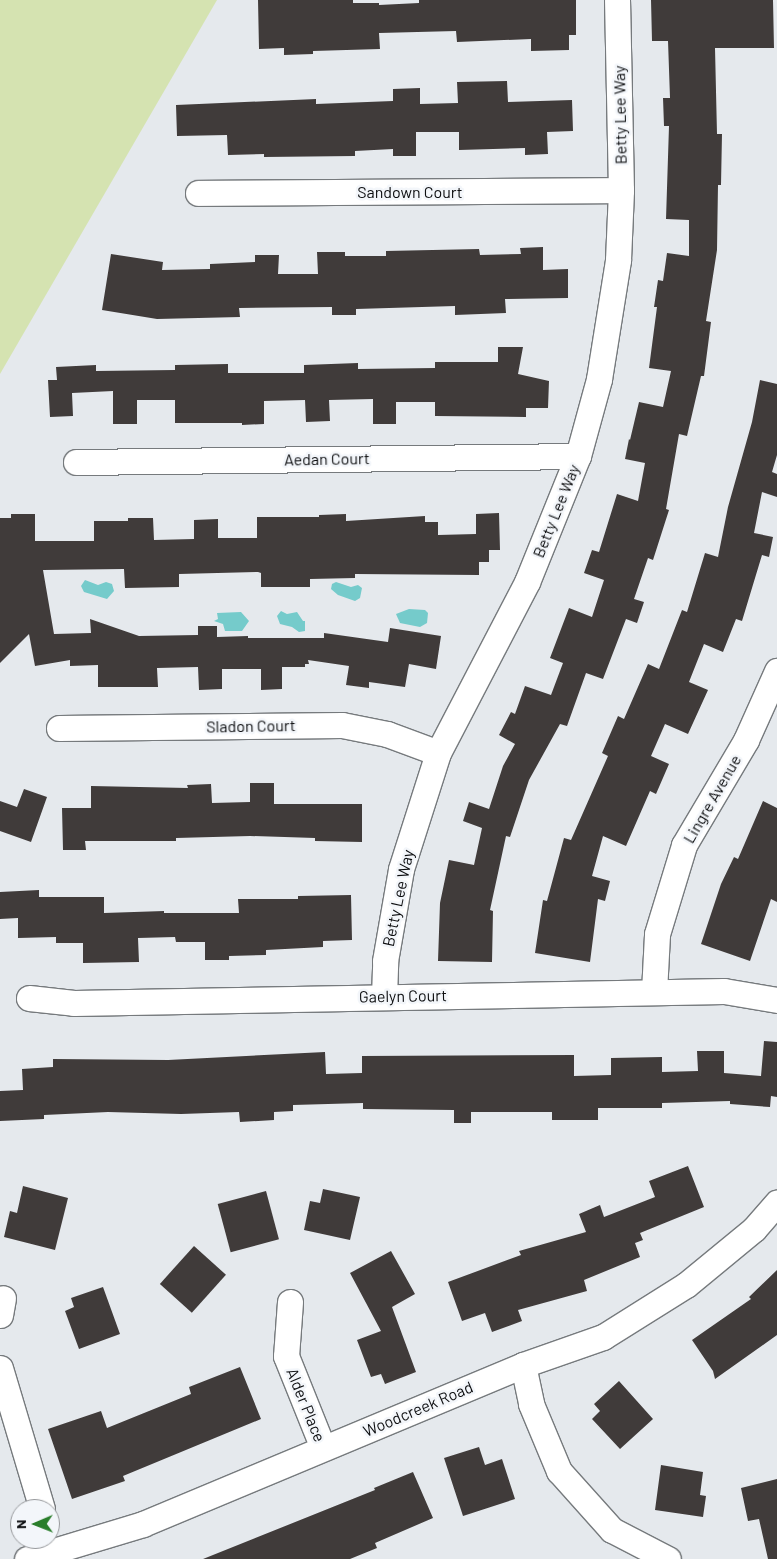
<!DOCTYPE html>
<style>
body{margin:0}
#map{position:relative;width:777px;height:1559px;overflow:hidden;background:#e5e9ed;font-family:Barlow,sans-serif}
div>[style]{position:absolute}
.green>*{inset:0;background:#d5e3b1}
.water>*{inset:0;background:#75cbcb}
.building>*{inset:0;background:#403b3a;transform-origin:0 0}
.roads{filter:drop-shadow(1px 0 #767a7d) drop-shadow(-1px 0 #767a7d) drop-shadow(0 1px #767a7d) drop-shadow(0 -1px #767a7d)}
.minor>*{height:25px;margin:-12.5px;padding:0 12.5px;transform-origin:12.5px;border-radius:12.5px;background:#fff}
span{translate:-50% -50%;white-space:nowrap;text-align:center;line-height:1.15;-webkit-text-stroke:5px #f3f6fa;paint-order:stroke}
.street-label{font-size:16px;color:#0c0d0f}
.north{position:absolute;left:10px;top:1499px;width:50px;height:50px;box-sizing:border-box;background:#f3f6fa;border:1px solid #97999c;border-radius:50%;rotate:269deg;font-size:14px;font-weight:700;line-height:20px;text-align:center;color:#0c0d0f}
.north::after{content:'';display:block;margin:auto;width:18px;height:22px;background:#2a7e2b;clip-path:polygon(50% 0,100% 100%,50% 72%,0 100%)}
</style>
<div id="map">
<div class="green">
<div style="clip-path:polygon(0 0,217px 0,0 374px)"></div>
</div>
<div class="water">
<div style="clip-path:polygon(85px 580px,98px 585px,106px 582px,112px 584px,114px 591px,107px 599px,84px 592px,81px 586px)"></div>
<div style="clip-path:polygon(336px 582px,351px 587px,358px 585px,362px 588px,360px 598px,355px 601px,338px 595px,331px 589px,332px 584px)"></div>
<div style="clip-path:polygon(409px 609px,425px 610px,428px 613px,427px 623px,420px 627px,400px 623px,396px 614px)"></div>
<div style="clip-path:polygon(281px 611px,287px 614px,297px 612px,303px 621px,305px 621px,305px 631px,299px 632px,292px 627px,280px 624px,277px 616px)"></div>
<div style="clip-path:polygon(241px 612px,249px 621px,242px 631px,225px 631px,223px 624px,214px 621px,218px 619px,217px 613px)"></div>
</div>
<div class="building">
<div style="clip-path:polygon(258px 0,353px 0,353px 3px,379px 3px,379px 5px,419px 3px,419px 0,576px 0,576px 35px,569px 35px,569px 50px,531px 51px,531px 39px,457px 42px,456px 31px,379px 33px,380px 49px,313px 51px,313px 54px,284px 55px,284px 48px,259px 49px)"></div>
<div style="clip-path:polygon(651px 0,773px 0,774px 48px,715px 48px,717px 134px,722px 134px,721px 185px,718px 185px,717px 250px,706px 321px,711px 322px,704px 376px,701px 376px,687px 436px,679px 434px,666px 509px,669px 510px,653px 560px,648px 558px,634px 599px,644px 602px,637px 623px,626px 619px,603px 679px,586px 673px,567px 726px,560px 724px,529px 780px,510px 837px,506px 836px,490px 910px,493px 911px,492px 962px,438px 961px,440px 903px,449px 860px,474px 865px,482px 828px,463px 821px,469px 802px,489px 809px,503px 766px,515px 744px,499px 735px,511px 712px,515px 714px,525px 686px,551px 695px,563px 663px,550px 658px,569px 608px,592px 617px,604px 580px,584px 573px,592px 550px,599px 552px,617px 494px,638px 501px,645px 463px,625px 459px,629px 439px,630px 440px,639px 402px,663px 407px,671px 371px,649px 368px,657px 307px,654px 307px,658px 280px,663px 281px,667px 253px,689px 256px,689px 220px,666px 219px,669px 126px,664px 126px,663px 98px,670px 98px,668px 41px,652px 41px)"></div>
<div style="clip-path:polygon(507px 81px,508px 102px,572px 100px,573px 131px,547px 132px,548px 154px,525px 155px,525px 148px,459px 150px,459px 132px,416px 132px,416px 156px,393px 156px,393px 149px,355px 151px,355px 156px,264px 157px,264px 154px,228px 155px,227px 135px,177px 136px,176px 105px,316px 99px,316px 104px,393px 101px,393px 89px,420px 88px,420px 104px,458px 103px,457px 82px)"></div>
<div style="clip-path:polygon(543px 247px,543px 270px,568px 269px,568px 298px,505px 299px,506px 313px,455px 315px,455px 306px,356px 309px,356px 315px,332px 315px,332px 307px,239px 308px,240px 317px,157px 319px,102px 310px,111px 254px,163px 262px,162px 270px,210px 269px,210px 264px,255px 262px,255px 255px,279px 255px,278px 274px,318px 274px,317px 252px,345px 252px,345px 256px,386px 256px,386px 251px,479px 249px,480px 255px,521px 254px,520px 248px)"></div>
<div style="clip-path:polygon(498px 347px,523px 347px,518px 374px,549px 381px,548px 408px,526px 408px,526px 417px,435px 416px,435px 402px,396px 402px,396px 424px,373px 424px,373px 399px,329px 400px,330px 421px,306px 422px,305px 400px,264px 401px,264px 424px,242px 425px,242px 423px,175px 423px,175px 400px,137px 400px,137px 424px,113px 424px,113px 391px,72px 393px,73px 416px,50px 417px,48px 380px,57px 380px,56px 367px,96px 365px,96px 371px,175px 370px,175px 365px,228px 364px,228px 373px,304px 373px,304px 365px,358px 363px,358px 369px,435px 368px,435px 362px,498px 362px)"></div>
<div style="clip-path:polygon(760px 380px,777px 384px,777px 455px,772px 472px,777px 474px,777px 497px,762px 492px,754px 533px,773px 537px,769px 557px,762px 555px,742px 621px,736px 619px,723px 652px,704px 644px,689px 682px,708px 690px,688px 734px,665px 724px,651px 756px,669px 764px,656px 794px,650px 791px,626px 846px,603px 836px,592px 876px,610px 881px,605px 901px,598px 899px,590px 962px,535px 953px,543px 900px,547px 901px,564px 838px,571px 840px,608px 756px,602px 753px,618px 716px,624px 719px,648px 664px,659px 669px,682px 610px,687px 612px,705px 553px,718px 557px,728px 507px,752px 422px)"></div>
<div style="clip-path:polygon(499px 513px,500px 550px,489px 550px,489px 562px,479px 562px,479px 575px,355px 574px,355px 578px,310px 579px,310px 587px,261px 587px,261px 573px,258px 572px,179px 574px,179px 587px,125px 588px,124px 569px,43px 570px,54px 634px,91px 633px,90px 619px,139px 636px,198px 635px,198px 626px,217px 626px,217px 637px,248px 636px,248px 638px,324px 638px,324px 633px,388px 642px,390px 628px,441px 636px,436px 669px,409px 664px,405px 687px,369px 682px,369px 688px,346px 685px,349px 666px,308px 660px,309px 664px,305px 664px,305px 667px,282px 667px,282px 689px,261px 690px,261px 669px,222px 669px,222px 689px,199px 690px,198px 667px,157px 668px,158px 687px,98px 687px,98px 665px,70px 666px,70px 660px,35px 666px,29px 634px,0 663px,0 518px,11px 518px,11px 514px,35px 514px,35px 541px,94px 541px,94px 521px,128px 521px,128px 518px,153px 518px,154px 540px,194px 539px,194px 520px,218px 519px,218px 538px,257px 538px,257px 517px,319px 517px,319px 515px,346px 514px,346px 521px,425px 516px,425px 522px,438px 522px,438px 535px,476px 534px,476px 514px)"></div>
<div style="clip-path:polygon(250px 783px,274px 783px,274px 804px,362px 804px,362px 842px,315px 841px,315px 838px,250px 836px,176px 838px,176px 841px,85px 841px,86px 850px,63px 850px,62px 808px,91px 808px,91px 786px,188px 788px,187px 785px,211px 784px,212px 803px,250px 802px)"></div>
<div style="clip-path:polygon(24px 789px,47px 797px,31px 842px,0 831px,0 801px,17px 807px)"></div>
<div style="clip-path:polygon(763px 801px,777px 808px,777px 902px,771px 899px,750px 961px,701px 944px,721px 884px,734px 857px,738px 859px)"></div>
<div style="clip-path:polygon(39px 890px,39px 897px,104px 897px,104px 913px,164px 911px,164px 913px,239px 913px,238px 899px,298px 899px,298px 896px,351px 895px,352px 940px,323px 941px,323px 947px,266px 950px,266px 955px,229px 956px,229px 960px,205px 960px,205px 942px,176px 942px,175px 937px,138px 938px,139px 962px,83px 963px,83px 943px,56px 943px,56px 937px,18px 938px,18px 918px,0 919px,0 892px)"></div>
<div style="clip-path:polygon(764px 1041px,777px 1042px,777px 1097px,771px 1096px,770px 1107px,730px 1104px,730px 1101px,662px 1103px,662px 1108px,598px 1108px,598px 1120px,552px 1120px,552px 1112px,471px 1112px,471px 1123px,454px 1123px,454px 1110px,363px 1109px,363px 1103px,293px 1105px,293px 1111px,274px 1112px,274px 1120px,240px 1122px,239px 1112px,181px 1114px,108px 1112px,44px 1115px,44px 1119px,0 1121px,0 1091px,23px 1090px,22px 1069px,53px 1067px,53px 1059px,168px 1060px,325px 1052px,326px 1074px,362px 1073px,362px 1056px,574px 1055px,574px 1076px,611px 1075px,611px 1058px,662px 1057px,662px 1072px,698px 1071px,697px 1051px,724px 1051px,724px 1073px,761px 1076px)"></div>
<div style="clip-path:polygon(688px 1166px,704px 1207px,640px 1233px,643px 1240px,635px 1243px,640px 1257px,584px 1280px,587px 1291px,518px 1310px,522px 1321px,492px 1332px,485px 1313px,462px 1321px,448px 1282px,521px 1255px,519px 1251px,586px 1232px,579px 1214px,600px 1205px,604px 1217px,655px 1197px,649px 1181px)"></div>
<div style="clip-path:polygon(23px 1186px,68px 1198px,55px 1250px,4px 1237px,10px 1211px,17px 1213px)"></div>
<div style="clip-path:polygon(323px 1189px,360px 1197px,350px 1240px,304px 1230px,310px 1201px,320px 1203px)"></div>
<div style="left:266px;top:1191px;width:50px;height:50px;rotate:75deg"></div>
<div style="left:194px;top:1246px;width:43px;height:51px;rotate:42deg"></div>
<div style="clip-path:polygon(391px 1251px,415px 1294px,392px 1307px,416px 1372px,385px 1384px,381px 1374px,371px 1377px,357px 1340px,381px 1331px,350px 1273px)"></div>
<div style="clip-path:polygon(777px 1270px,777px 1335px,715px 1379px,713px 1371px,692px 1340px,751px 1299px,749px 1297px)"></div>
<div style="clip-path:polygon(103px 1287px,120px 1334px,79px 1349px,65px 1311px,74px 1307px,71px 1298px)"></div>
<div style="clip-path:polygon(240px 1367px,261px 1419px,123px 1476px,125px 1481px,72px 1499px,48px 1429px,101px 1411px,107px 1428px,191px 1394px,189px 1387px)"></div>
<div style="clip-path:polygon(619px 1381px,653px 1419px,620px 1449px,592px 1419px,600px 1411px,594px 1404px)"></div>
<div style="clip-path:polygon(479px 1447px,485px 1465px,502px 1459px,515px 1499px,463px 1516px,444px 1458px)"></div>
<div style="clip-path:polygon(661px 1465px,703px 1472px,700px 1495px,706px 1496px,703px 1517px,655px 1510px)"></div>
<div style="clip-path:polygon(413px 1472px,433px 1518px,375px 1543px,377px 1548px,350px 1559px,203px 1559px,375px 1490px,374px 1488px)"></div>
<div style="clip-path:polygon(777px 1479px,777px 1559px,768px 1559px,759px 1519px,748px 1521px,741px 1488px)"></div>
</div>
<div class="roads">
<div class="minor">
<div style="left:198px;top:193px;width:423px;rotate:-0.4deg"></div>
<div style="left:76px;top:462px;width:502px;rotate:-0.68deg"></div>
<div style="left:59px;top:728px;width:283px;rotate:-0.6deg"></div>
<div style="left:342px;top:725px;width:46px;rotate:11.3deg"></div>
<div style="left:387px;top:734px;width:54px;rotate:20.4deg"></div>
<div style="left:654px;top:992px;width:58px;rotate:-87deg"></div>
<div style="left:657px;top:934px;width:93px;rotate:-73.1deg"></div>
<div style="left:684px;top:845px;width:122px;rotate:-59.4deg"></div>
<div style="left:746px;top:740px;width:76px;rotate:-65.8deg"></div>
<div style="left:384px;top:997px;width:36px;rotate:-88deg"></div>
<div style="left:385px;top:961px;width:93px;rotate:-80.1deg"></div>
<div style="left:401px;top:869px;width:122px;rotate:-72.3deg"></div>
<div style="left:438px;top:753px;width:193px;rotate:-62.5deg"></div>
<div style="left:527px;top:582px;width:136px;rotate:-68deg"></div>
<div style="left:578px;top:456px;width:80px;rotate:-74.7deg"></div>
<div style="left:599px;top:379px;width:121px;rotate:-80.9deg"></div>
<div style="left:618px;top:260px;width:70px;rotate:-87.5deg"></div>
<div style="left:621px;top:190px;width:190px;rotate:-91.2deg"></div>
<div style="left:29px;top:998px;width:45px;rotate:6.3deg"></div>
<div style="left:74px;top:1003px;width:650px;rotate:-1.06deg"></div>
<div style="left:724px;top:991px;width:54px;rotate:9.6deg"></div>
<div style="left:290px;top:1302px;width:54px;rotate:94.2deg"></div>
<div style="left:286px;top:1356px;width:99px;rotate:68.1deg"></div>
<div style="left:0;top:1315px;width:17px;rotate:-80deg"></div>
<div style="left:523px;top:1365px;width:40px;rotate:78deg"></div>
<div style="left:531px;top:1404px;width:73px;rotate:67.3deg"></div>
<div style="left:559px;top:1471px;width:79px;rotate:48.1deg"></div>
<div style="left:612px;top:1530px;width:63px;rotate:27.4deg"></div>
<div style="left:0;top:1368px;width:147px;rotate:73.4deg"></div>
<div style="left:27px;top:1559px;width:121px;rotate:-16.8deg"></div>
<div style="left:143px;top:1524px;width:412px;rotate:-22.7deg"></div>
<div style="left:523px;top:1365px;width:85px;rotate:-19.3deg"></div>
<div style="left:603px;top:1337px;width:98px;rotate:-32.1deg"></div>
<div style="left:686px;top:1285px;width:88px;rotate:-39.5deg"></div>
<div style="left:754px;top:1229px;width:35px;rotate:-49deg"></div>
</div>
</div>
<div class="street-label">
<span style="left:620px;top:115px;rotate:-91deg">Betty Lee Way</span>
<span style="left:410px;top:192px">Sandown Court</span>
<span style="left:327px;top:459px;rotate:-1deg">Aedan Court</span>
<span style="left:556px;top:511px;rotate:-68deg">Betty Lee Way</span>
<span style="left:251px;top:726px;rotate:-1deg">Sladon Court</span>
<span style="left:712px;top:799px;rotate:-60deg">Lingre Avenue</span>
<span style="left:398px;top:898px;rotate:-78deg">Betty Lee Way</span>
<span style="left:403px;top:996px;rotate:-1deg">Gaelyn Court</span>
<span style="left:306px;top:1405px;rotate:68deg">Alder Place</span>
<span style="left:418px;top:1409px;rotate:-23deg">Woodcreek Road</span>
</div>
<div class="north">N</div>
</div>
